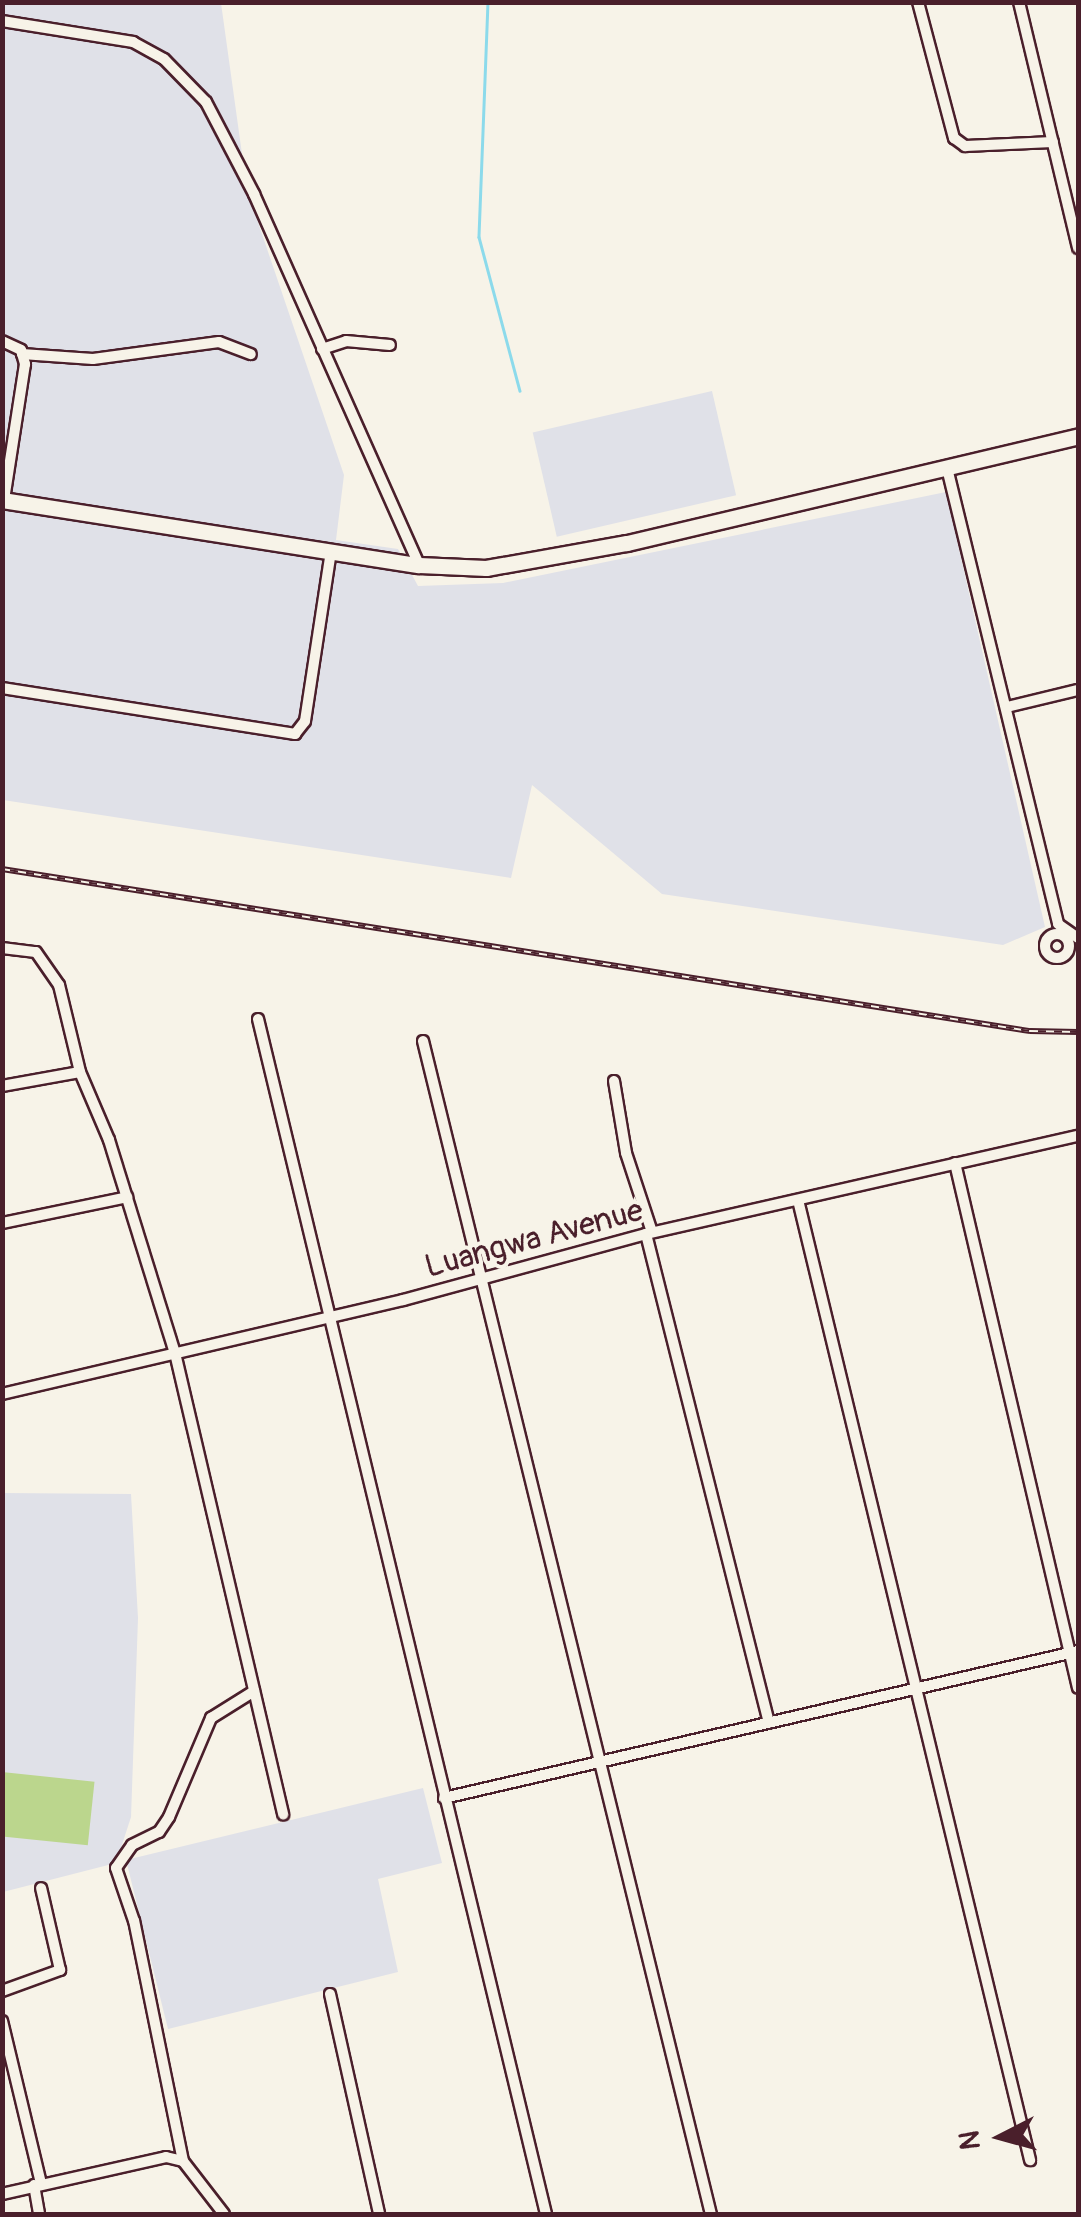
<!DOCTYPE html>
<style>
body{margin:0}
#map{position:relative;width:1081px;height:2217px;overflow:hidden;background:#f7f3e8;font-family:Pangolin,sans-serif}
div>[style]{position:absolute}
.built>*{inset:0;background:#e0e1e8;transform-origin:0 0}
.green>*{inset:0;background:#bbd68d;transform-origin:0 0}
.stream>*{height:2.5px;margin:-1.25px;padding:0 1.25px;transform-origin:1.25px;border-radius:1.25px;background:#8cdaeb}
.roads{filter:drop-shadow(2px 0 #4a1f2b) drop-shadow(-2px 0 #4a1f2b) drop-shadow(0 2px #4a1f2b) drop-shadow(0 -2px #4a1f2b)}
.minor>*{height:10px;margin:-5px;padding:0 5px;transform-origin:5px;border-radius:5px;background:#f7f3e8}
.minor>.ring{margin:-5px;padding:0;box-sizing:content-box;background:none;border:10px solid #f7f3e8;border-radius:50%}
.secondary>*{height:15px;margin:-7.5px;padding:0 7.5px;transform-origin:7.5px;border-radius:7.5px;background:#f7f3e8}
.rail>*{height:6px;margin-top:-3px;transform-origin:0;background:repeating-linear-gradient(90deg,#f7f3e8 0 8px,#4a1f2b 0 16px);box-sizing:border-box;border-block:2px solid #4a1f2b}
span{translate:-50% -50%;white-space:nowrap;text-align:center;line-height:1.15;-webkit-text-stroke:8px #f7f3e8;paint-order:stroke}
.street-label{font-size:32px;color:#4a1f2b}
.frame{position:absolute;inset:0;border:5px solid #4a1f2b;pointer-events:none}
.north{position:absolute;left:951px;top:2087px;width:100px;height:100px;-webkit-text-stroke:8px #f7f3e8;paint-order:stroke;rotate:264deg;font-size:28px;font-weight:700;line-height:40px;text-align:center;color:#4a1f2b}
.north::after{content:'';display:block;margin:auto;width:35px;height:45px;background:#4a1f2b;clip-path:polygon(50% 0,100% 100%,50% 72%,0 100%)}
</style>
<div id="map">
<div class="built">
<div style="clip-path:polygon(2px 3px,221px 3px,247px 190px,344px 475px,336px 540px,398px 549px,418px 586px,503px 583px,946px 492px,1045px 927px,1003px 945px,662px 894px,532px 785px,511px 878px,3px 800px)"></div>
<div style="left:712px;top:391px;width:107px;height:184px;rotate:77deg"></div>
<div style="clip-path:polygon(3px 1493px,131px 1494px,138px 1618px,131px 1817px,116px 1863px,3px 1892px)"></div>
<div style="clip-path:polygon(423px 1788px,442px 1863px,378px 1879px,398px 1972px,168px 2029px,126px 1860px)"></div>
</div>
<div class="green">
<div style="left:2px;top:1772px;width:93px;height:64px;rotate:6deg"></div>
</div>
<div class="stream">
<div style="left:488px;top:2px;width:235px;rotate:92.2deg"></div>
<div style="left:479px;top:237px;width:159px;rotate:75.1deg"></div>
</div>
<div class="roads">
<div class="minor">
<div style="left:918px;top:2px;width:141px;rotate:75.2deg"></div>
<div style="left:954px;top:138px;width:14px;rotate:36deg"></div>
<div style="left:965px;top:146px;width:88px;rotate:-2.6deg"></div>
<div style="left:1019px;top:2px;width:253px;rotate:76.5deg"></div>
<div style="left:2px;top:21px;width:133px;rotate:9.1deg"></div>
<div style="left:133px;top:42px;width:35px;rotate:29deg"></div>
<div style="left:164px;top:59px;width:60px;rotate:45.7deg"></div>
<div style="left:206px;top:102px;width:104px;rotate:62.4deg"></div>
<div style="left:254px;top:194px;width:406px;rotate:66deg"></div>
<div style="left:2px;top:341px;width:21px;rotate:25deg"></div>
<div style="left:21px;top:350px;width:15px;rotate:74deg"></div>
<div style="left:25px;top:364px;width:138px;rotate:98.8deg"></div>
<div style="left:322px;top:349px;width:25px;rotate:-18deg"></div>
<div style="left:346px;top:341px;width:44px;rotate:5.2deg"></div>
<div style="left:22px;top:354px;width:71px;rotate:4deg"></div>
<div style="left:93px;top:359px;width:127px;rotate:-7.7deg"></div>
<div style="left:219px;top:342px;width:34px;rotate:21deg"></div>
<div style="left:947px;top:468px;width:469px;rotate:76.3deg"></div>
<div style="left:1058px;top:924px;width:24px;rotate:35deg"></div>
<div style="left:2px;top:688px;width:297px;rotate:8.9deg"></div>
<div style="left:295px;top:734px;width:16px;rotate:-52deg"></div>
<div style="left:305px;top:721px;width:172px;rotate:-81.3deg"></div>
<div style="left:1007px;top:707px;width:73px;rotate:-13.5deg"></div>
<div class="ring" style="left:1045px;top:934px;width:14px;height:14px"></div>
<div style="left:2px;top:948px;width:34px;rotate:7deg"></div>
<div style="left:36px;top:952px;width:40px;rotate:55.1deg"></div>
<div style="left:59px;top:985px;width:89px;rotate:76.4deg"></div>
<div style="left:80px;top:1072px;width:74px;rotate:66.9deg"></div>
<div style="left:109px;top:1140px;width:223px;rotate:72.8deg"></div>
<div style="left:175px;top:1353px;width:474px;rotate:76.8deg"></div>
<div style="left:258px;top:1019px;width:1229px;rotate:76.45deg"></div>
<div style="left:423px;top:1041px;width:1208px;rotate:76.21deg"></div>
<div style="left:614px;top:1081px;width:73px;rotate:80.5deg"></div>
<div style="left:626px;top:1153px;width:83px;rotate:71.8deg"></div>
<div style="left:2px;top:1086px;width:79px;rotate:-10.2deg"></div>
<div style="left:955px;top:1163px;width:539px;rotate:76.81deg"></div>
<div style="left:798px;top:1200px;width:988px;rotate:76.41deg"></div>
<div style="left:2px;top:1223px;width:128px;rotate:-11.7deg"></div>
<div style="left:646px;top:1234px;width:504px;rotate:75.88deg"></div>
<div style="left:2px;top:1394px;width:412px;rotate:-13.2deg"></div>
<div style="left:403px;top:1300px;width:252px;rotate:-15.2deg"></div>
<div style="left:646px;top:1234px;width:443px;rotate:-12.8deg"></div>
<div style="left:444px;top:1798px;width:651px;rotate:-13.05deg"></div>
<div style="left:2px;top:1991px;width:62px;rotate:-19.9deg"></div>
<div style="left:60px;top:1970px;width:84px;rotate:-103deg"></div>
<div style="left:330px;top:1994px;width:225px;rotate:77.4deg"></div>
<div style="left:2px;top:2021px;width:167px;rotate:76.5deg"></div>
<div style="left:183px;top:2161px;width:245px;rotate:-101.5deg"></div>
<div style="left:134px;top:1921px;width:56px;rotate:-108.8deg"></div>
<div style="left:116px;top:1868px;width:28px;rotate:-55deg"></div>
<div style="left:132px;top:1845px;width:30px;rotate:-26deg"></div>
<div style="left:159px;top:1832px;width:18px;rotate:-56deg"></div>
<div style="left:169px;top:1817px;width:108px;rotate:-67deg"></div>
<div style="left:211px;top:1718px;width:51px;rotate:-32.1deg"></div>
<div style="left:34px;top:2185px;width:29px;rotate:80deg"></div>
<div style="left:2px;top:2194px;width:168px;rotate:-12.7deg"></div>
<div style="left:166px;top:2157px;width:17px;rotate:13deg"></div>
<div style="left:183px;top:2161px;width:67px;rotate:52.3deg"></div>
</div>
<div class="secondary">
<div style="left:2px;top:500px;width:422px;rotate:8.9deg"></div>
<div style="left:419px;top:565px;width:67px;rotate:2.6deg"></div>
<div style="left:486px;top:568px;width:143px;rotate:-10.1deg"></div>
<div style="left:627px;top:543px;width:464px;rotate:-13.3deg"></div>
</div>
</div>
<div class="rail">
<div style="left:2px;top:869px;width:1041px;rotate:8.96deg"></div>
<div style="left:1030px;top:1031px;width:48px;rotate:1.2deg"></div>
</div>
<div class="street-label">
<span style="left:534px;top:1239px;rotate:-15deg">Luangwa Avenue</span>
</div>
<div class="frame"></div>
<div class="north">N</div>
</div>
